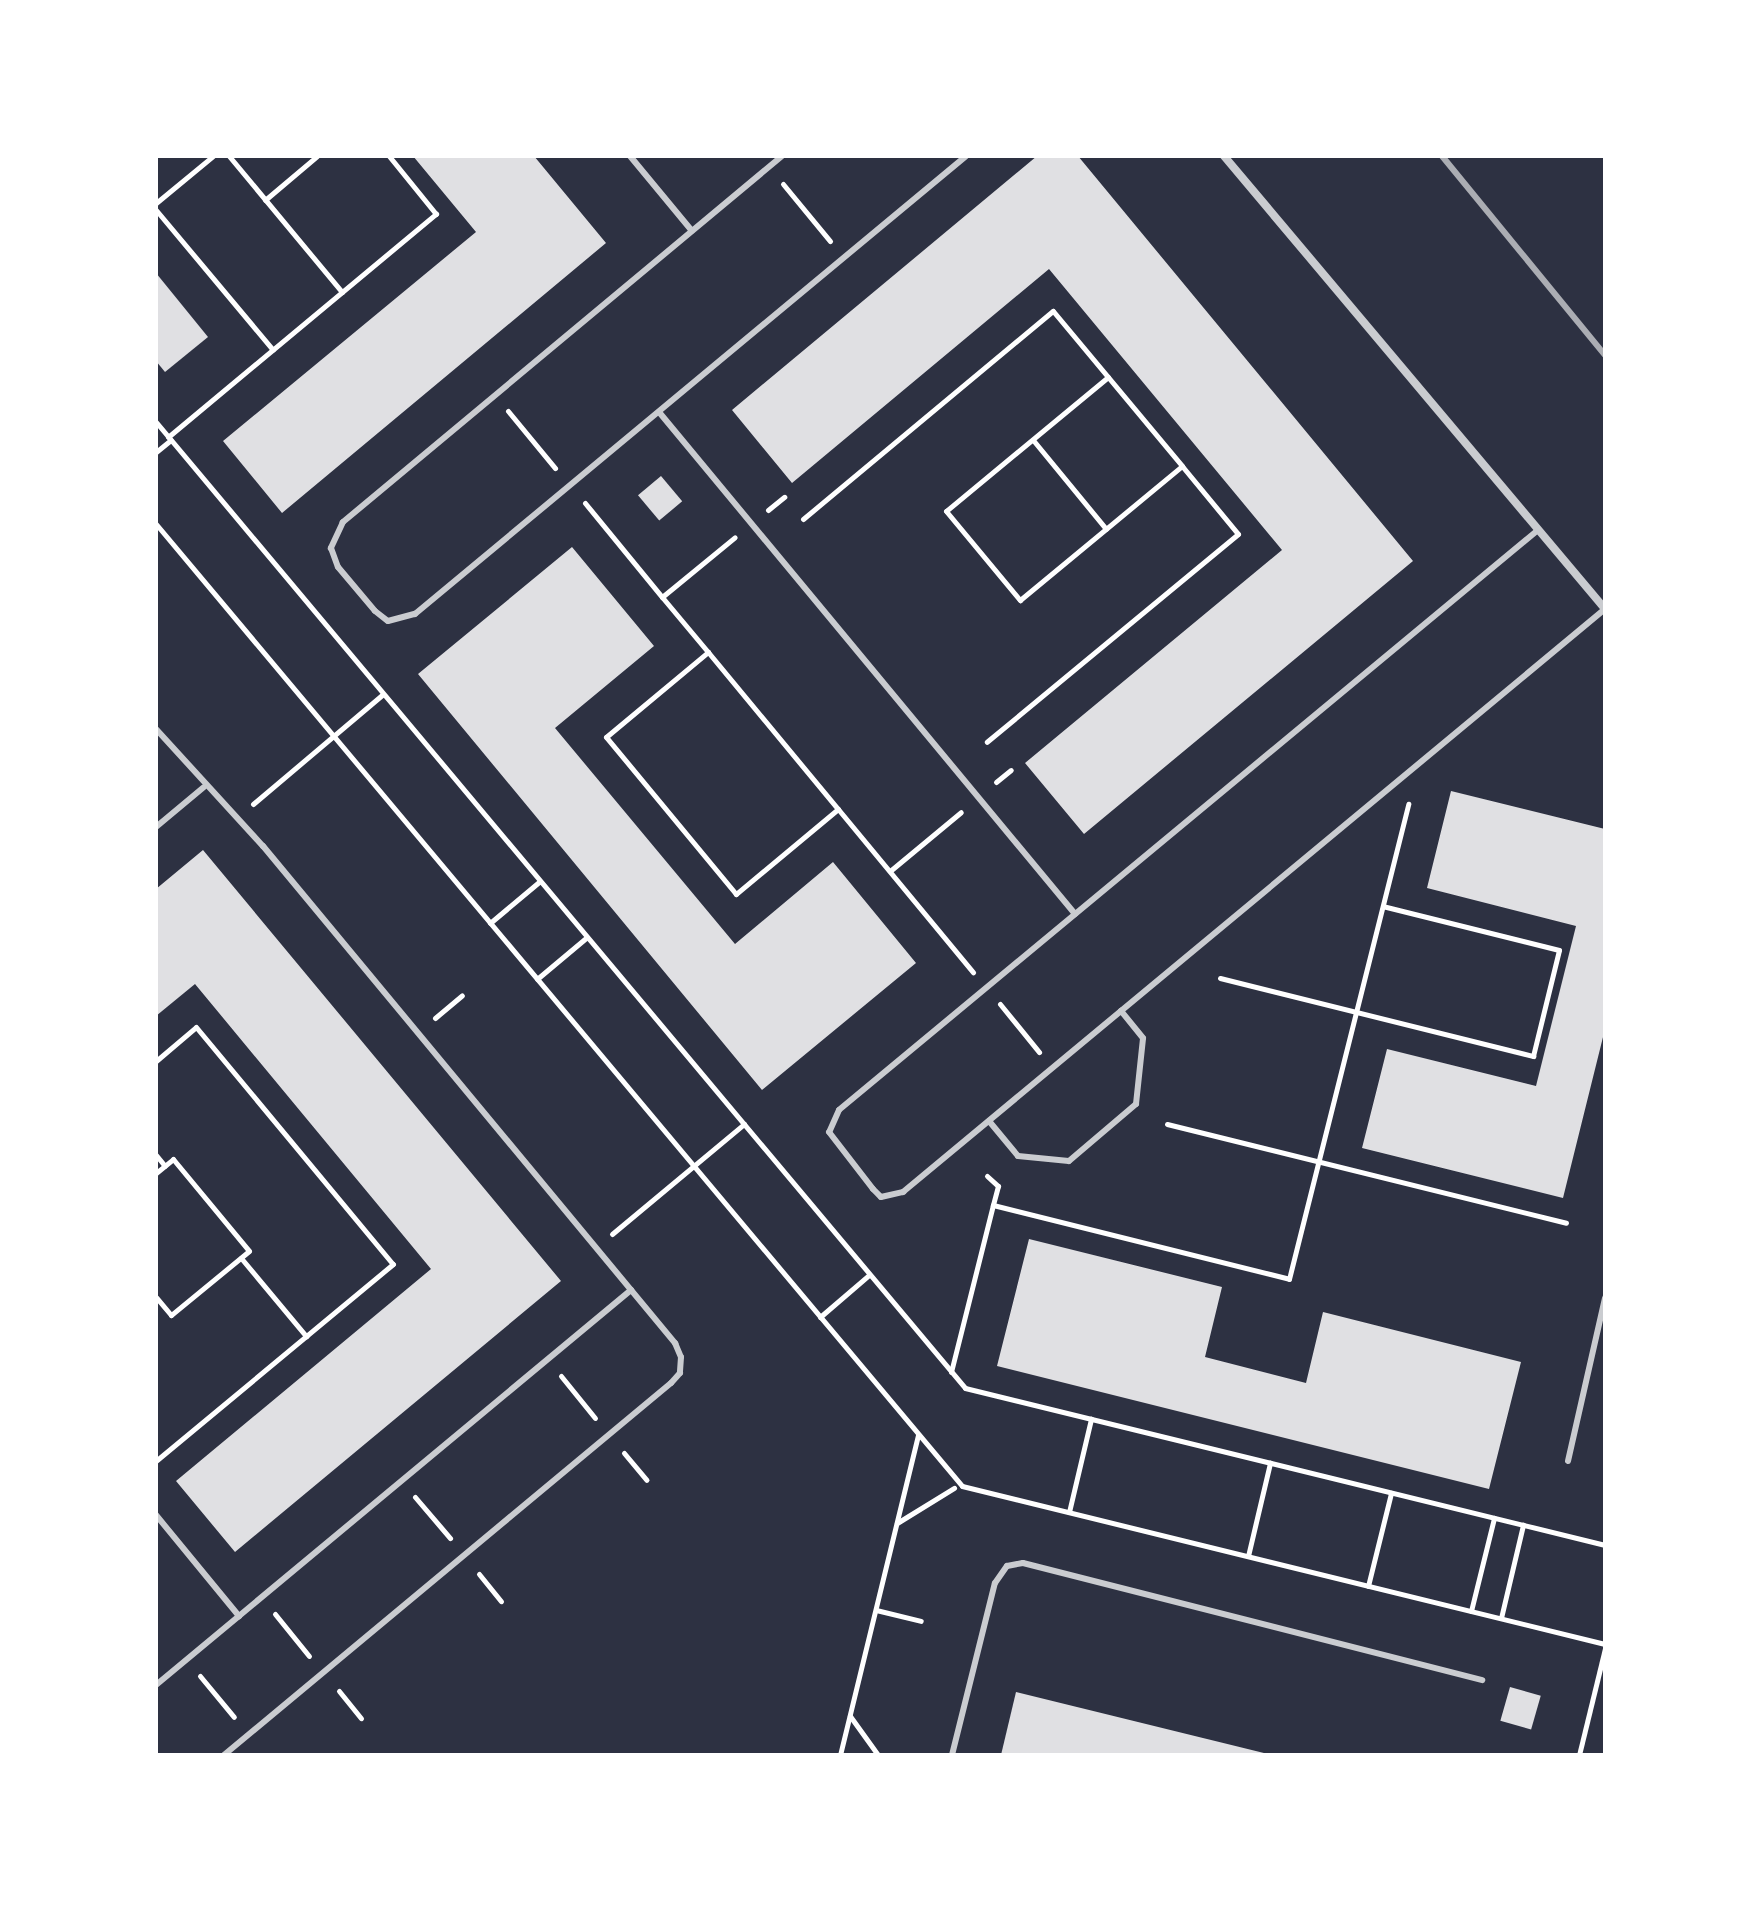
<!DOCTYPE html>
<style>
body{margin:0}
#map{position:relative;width:1761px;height:1911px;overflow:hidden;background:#2d3142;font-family:Raleway,sans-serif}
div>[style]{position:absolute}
.building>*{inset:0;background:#e0e0e3;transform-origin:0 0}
.path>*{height:5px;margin:-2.5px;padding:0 2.5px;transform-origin:2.5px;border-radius:2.5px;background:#fff}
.service>*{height:6px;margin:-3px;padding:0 3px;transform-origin:3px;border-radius:3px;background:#caccd0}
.minor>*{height:8px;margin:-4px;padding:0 4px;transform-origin:4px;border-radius:4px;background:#caccd0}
.rail>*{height:6px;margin:-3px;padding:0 3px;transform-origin:3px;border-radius:3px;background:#abadb3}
span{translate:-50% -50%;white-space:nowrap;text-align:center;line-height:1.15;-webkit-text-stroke:6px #fff;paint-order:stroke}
.frame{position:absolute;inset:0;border:158px solid #fff;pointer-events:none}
</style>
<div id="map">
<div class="building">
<div style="clip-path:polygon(413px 156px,534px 156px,606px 243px,282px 513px,223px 441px,476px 232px)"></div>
<div style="clip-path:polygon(1037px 156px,1078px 156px,1413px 561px,1084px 834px,1025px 763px,1282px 550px,1049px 269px,792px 483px,732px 410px)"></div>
<div style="clip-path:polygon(156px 273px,208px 337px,165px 372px,156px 361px)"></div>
<div style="left:661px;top:476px;width:33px;height:30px;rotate:50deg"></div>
<div style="clip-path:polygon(572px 547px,654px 646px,555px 728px,735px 944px,833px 862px,916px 963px,762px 1090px,418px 674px)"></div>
<div style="clip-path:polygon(1451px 791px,1605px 829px,1605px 1029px,1563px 1198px,1362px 1148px,1387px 1049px,1536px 1086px,1576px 926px,1427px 888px)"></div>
<div style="clip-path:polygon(203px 850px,561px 1281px,235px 1552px,176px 1481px,431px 1269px,195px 984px,156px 1016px,156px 889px)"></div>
<div style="clip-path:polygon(1029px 1239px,1222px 1287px,1205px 1357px,1306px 1383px,1323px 1312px,1521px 1362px,1489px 1489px,997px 1366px)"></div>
<div style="left:1510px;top:1687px;width:32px;height:35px;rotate:16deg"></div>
<div style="clip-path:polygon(1016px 1692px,1268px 1754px,1268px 1755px,1001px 1755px)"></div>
</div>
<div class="path">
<div style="left:229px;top:156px;width:177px;rotate:50.3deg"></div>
<div style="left:783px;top:184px;width:74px;rotate:50.5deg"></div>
<div style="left:265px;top:200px;width:68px;rotate:-40.2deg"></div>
<div style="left:156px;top:203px;width:74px;rotate:-39.5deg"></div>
<div style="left:156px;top:210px;width:182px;rotate:50.1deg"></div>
<div style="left:1108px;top:377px;width:210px;rotate:140.4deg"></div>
<div style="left:946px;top:511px;width:116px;rotate:50.3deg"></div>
<div style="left:1020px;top:600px;width:210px;rotate:-39.6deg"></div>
<div style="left:508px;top:411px;width:74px;rotate:50.5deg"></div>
<div style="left:156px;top:422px;width:1260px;rotate:50.05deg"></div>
<div style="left:965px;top:1388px;width:659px;rotate:13.78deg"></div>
<div style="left:168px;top:437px;width:349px;rotate:-39.8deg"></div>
<div style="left:436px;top:214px;width:75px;rotate:-129deg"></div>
<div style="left:1033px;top:440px;width:115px;rotate:50.6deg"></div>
<div style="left:156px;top:452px;width:19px;rotate:-39deg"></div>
<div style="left:585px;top:503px;width:122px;rotate:50.7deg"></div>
<div style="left:662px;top:597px;width:72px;rotate:50.1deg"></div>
<div style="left:708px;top:652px;width:204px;rotate:50.4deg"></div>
<div style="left:838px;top:809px;width:133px;rotate:140.2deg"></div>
<div style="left:736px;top:894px;width:204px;rotate:-129.6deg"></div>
<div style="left:606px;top:737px;width:133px;rotate:-39.8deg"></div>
<div style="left:768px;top:510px;width:21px;rotate:-39deg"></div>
<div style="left:803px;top:519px;width:325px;rotate:-39.8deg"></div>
<div style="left:1053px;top:311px;width:202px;rotate:50.2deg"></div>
<div style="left:1182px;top:466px;width:88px;rotate:50.5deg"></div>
<div style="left:1238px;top:534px;width:326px;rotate:140.4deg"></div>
<div style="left:156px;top:524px;width:1255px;rotate:50.04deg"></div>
<div style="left:962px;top:1486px;width:662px;rotate:13.81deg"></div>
<div style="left:662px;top:597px;width:94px;rotate:-39.4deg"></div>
<div style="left:996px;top:782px;width:19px;rotate:-39deg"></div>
<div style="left:253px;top:804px;width:170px;rotate:-40.2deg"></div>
<div style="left:838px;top:809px;width:212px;rotate:50.4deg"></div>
<div style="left:890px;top:871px;width:92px;rotate:-39.7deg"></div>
<div style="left:490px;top:923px;width:65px;rotate:-40deg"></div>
<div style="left:1220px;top:978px;width:323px;rotate:14deg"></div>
<div style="left:1533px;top:1056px;width:109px;rotate:-76.2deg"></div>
<div style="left:1559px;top:950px;width:181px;rotate:-166deg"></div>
<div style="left:537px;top:979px;width:65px;rotate:-40deg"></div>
<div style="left:1000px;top:1004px;width:62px;rotate:50.9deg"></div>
<div style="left:435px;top:1018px;width:35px;rotate:-40deg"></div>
<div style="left:156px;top:1061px;width:52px;rotate:-40.4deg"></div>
<div style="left:196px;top:1027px;width:308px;rotate:50.3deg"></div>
<div style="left:393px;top:1264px;width:308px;rotate:140.3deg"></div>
<div style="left:1167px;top:1124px;width:411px;rotate:13.9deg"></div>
<div style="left:156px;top:1155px;width:14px;rotate:51deg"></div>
<div style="left:156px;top:1173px;width:22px;rotate:-39deg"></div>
<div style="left:173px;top:1159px;width:119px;rotate:50.4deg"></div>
<div style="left:249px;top:1251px;width:101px;rotate:140.6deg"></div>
<div style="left:171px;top:1315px;width:23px;rotate:-130deg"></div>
<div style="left:987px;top:1176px;width:15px;rotate:42deg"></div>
<div style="left:998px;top:1186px;width:20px;rotate:105deg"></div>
<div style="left:993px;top:1205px;width:305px;rotate:14deg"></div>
<div style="left:1289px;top:1279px;width:490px;rotate:-75.9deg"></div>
<div style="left:612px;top:1234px;width:172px;rotate:-39.8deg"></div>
<div style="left:241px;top:1258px;width:102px;rotate:50.2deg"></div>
<div style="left:820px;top:1317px;width:65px;rotate:-40.6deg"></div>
<div style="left:951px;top:1372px;width:172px;rotate:-75.9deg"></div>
<div style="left:561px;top:1376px;width:54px;rotate:51deg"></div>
<div style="left:624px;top:1453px;width:35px;rotate:50deg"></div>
<div style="left:415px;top:1497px;width:54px;rotate:49.5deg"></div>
<div style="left:1069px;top:1512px;width:96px;rotate:-76.7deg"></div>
<div style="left:897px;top:1523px;width:67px;rotate:-31.6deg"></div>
<div style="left:1248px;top:1556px;width:96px;rotate:-76.7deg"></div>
<div style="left:479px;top:1574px;width:35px;rotate:51deg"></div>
<div style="left:1368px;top:1586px;width:96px;rotate:-76.1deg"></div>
<div style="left:876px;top:1610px;width:46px;rotate:13.7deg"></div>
<div style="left:1471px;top:1611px;width:96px;rotate:-76.1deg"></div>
<div style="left:275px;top:1614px;width:54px;rotate:51deg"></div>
<div style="left:1501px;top:1618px;width:96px;rotate:-76.7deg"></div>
<div style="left:200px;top:1676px;width:53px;rotate:50.3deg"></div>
<div style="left:339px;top:1691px;width:35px;rotate:51deg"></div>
<div style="left:850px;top:1716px;width:48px;rotate:54.3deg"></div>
<div style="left:840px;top:1755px;width:330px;rotate:-76.3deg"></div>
<div style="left:1579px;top:1755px;width:110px;rotate:-76.3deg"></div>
</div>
<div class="service">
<div style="left:630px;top:156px;width:97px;rotate:50.4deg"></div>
<div style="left:782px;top:156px;width:572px;rotate:140.18deg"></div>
<div style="left:343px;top:522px;width:29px;rotate:115deg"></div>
<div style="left:331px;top:548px;width:20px;rotate:70deg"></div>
<div style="left:338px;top:567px;width:57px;rotate:49.9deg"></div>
<div style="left:375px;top:611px;width:16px;rotate:38deg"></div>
<div style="left:388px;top:621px;width:28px;rotate:-15deg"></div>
<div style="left:415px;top:614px;width:716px;rotate:-39.73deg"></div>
<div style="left:659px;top:412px;width:652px;rotate:50.35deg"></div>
<div style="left:1538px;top:530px;width:908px;rotate:140.32deg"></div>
<div style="left:839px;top:1110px;width:24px;rotate:114deg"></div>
<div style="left:829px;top:1132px;width:72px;rotate:52.3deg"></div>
<div style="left:873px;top:1189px;width:11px;rotate:45deg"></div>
<div style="left:881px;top:1197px;width:23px;rotate:-13deg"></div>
<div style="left:903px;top:1192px;width:913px;rotate:-39.71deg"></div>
<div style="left:156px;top:729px;width:159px;rotate:47.6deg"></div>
<div style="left:263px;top:846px;width:646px;rotate:50.34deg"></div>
<div style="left:675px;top:1343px;width:15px;rotate:67deg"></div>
<div style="left:681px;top:1357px;width:16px;rotate:94deg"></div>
<div style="left:680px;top:1373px;width:13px;rotate:132deg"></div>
<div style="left:671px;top:1383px;width:582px;rotate:140.23deg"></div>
<div style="left:156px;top:827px;width:62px;rotate:-39.8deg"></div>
<div style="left:989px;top:1121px;width:45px;rotate:50.4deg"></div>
<div style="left:1018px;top:1156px;width:51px;rotate:5.6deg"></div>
<div style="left:1069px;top:1161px;width:88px;rotate:-40.4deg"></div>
<div style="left:1136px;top:1104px;width:66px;rotate:-83.9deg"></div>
<div style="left:1143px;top:1038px;width:35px;rotate:-129deg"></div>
<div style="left:1568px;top:1461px;width:167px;rotate:-77.2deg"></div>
<div style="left:156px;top:1515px;width:131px;rotate:50.6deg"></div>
<div style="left:156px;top:1685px;width:618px;rotate:-39.75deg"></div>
<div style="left:952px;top:1755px;width:177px;rotate:-76deg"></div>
<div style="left:995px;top:1583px;width:21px;rotate:-55deg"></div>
<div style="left:1007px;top:1566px;width:16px;rotate:-11deg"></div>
<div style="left:1023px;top:1563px;width:474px;rotate:14.3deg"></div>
</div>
<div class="minor">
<div style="left:1224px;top:156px;width:592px;rotate:49.93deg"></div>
</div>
<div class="rail">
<div style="left:1442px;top:156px;width:257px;rotate:50.7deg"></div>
</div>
<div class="frame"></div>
</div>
